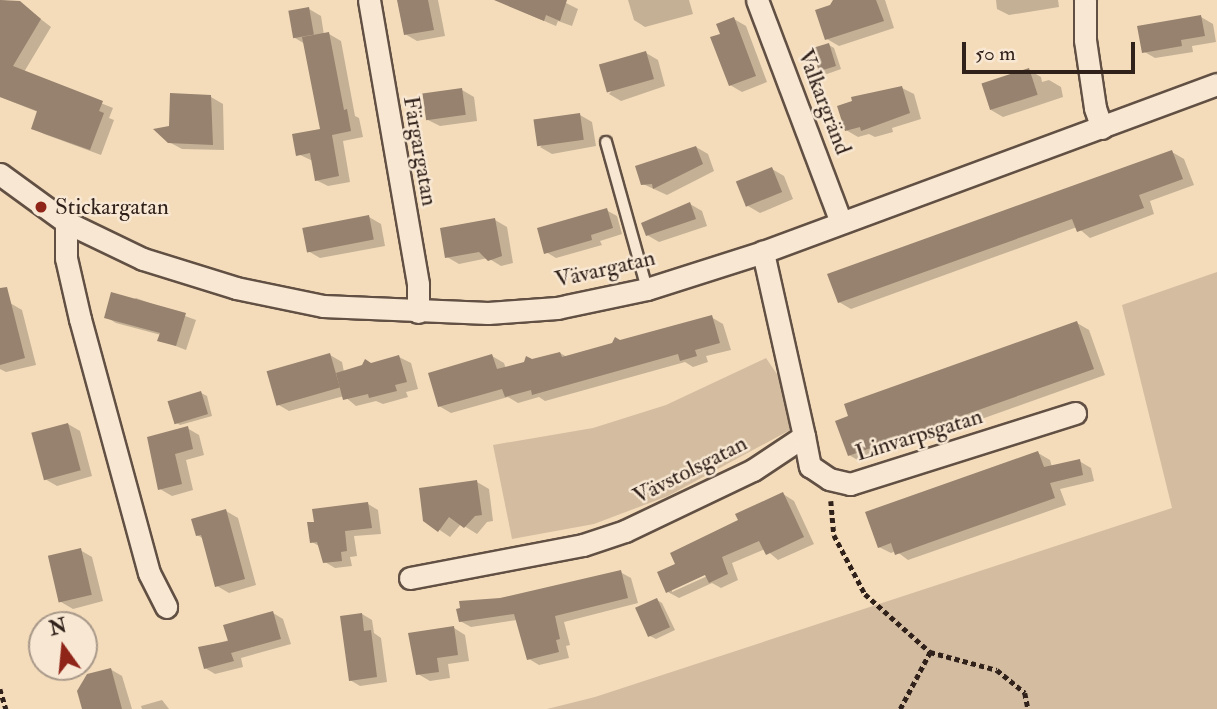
<!DOCTYPE html>
<meta charset="utf-8">
<style>
body{margin:0}
#map{position:relative;width:1217px;height:709px;overflow:hidden;background:#f4dcbb;font-family:"IM FELL Double Pica",serif}
div>[style]{position:absolute}
.green>*{inset:0;background:#d3bca0}
.shadow>*{inset:0;background:#0003}
.building>*{inset:0;background:#96826e;transform-origin:0 0}
.path>*{height:4.5px;margin-top:-2.25px;transform-origin:0;background:repeating-linear-gradient(90deg,#30211b 0 5px,transparent 0 8.5px)}
.roads{filter:drop-shadow(2px 0 #615043) drop-shadow(-2px 0 #615043) drop-shadow(0 2px #615043) drop-shadow(0 -2px #615043)}
.lane>*{height:10px;margin:-5px;padding:0 5px;transform-origin:5px;border-radius:5px;background:#f8e8d3}
.street>*{height:21px;margin:-10.5px;padding:0 10.5px;transform-origin:10.5px;border-radius:10.5px;background:#f8e8d3}
.dots>*{width:19px;height:19px;translate:-50% -50%;box-sizing:border-box;border:4px solid #f8e8d3;border-radius:50%}
span{translate:-50% -50%;white-space:nowrap;text-align:center;line-height:1.15;-webkit-text-stroke:5px #f8e8d3;paint-order:stroke}
.street-label{font-size:23px;color:#30211b}
.poi-label{font-size:23px;color:#30211b}
.left{translate:0 -50%;text-align:left}
.north{position:absolute;left:28px;top:611px;width:70px;height:70px;box-sizing:border-box;background:#f8e8d3;border:2px solid #a89889;border-radius:50%;rotate:345deg;font-size:19px;font-weight:700;line-height:28px;text-align:center;color:#30211b}
.north::after{content:'';display:block;margin:auto;width:24px;height:32px;background:#8f2418;clip-path:polygon(50% 0,100% 100%,50% 72%,0 100%)}
.scale{position:absolute;left:962px;top:42px;width:173px;height:32px;box-sizing:border-box;border:4px solid #30211b;border-top:0;padding-left:9px;font-size:21px;line-height:24px;white-space:nowrap;color:#30211b;-webkit-text-stroke:5px #f8e8d3;paint-order:stroke}
</style>
<div id="map">
<div class="green">
<div style="clip-path:polygon(1217px 272px,1217px 709px,547px 709px,595px 697px,1172px 508px,1122px 305px)"></div>
<div style="clip-path:polygon(766px 358px,781px 380px,790px 430px,668px 496px,594px 524px,512px 539px,493px 445px,593px 428px,666px 405px)"></div>
</div>
<div class="shadow">
<div style="clip-path:polygon(1px 0,20px 3px,51px 27px,24px 72px,113px 108px,109px 118px,114px 120px,101px 155px,44px 134px,33px 128px,38px 112px,0 97px)"></div>
<div style="clip-path:polygon(399px 0,438px 0,445px 36px,417px 41px,405px 34px)"></div>
<div style="clip-path:polygon(511px 0,560px 0,578px 9px,572px 26px,558px 21px,556px 26px,509px 6px)"></div>
<div style="clip-path:polygon(628px 0,689px 0,693px 14px,645px 27px,634px 20px)"></div>
<div style="clip-path:polygon(835px 0,885px 0,894px 28px,839px 46px,827px 39px)"></div>
<div style="clip-path:polygon(996px 0,1058px 0,1059px 7px,1009px 15px,997px 9px)"></div>
<div style="clip-path:polygon(309px 9px,321px 16px,324px 35px,329px 34px,341px 41px,355px 116px,359px 118px,363px 137px,343px 141px,350px 182px,328px 186px,316px 180px,313px 161px,298px 154px,322px 130px,305px 44px,295px 38px)"></div>
<div style="clip-path:polygon(1201px 17px,1213px 24px,1216px 42px,1192px 46px,1193px 52px,1155px 58px,1143px 51px)"></div>
<div style="clip-path:polygon(734px 19px,746px 26px,767px 82px,742px 92px,730px 85px)"></div>
<div style="clip-path:polygon(829px 45px,834px 48px,841px 69px,827px 74px,821px 71px)"></div>
<div style="clip-path:polygon(646px 53px,658px 60px,665px 86px,621px 101px,609px 94px)"></div>
<div style="clip-path:polygon(1029px 70px,1041px 77px,1042px 82px,1049px 80px,1061px 87px,1063px 97px,1003px 117px,991px 110px)"></div>
<div style="clip-path:polygon(902px 88px,914px 94px,921px 119px,892px 128px,893px 132px,875px 137px,869px 134px,858px 137px,846px 130px)"></div>
<div style="clip-path:polygon(462px 90px,474px 97px,477px 121px,440px 126px,428px 120px)"></div>
<div style="clip-path:polygon(211px 97px,223px 104px,224px 150px,182px 149px,169px 142px,170px 127px)"></div>
<div style="clip-path:polygon(580px 115px,592px 122px,596px 146px,552px 154px,540px 147px)"></div>
<div style="clip-path:polygon(696px 147px,708px 154px,714px 171px,667px 195px,643px 184px)"></div>
<div style="clip-path:polygon(1172px 152px,1184px 159px,1194px 185px,1150px 201px,1154px 214px,1090px 238px,1077px 227px,851px 309px,839px 302px)"></div>
<div style="clip-path:polygon(772px 169px,784px 176px,793px 199px,760px 213px,748px 206px)"></div>
<div style="clip-path:polygon(690px 204px,702px 211px,707px 226px,659px 242px,647px 235px)"></div>
<div style="clip-path:polygon(606px 210px,617px 216px,622px 234px,600px 241px,602px 245px,556px 258px,546px 252px)"></div>
<div style="clip-path:polygon(369px 217px,381px 224px,385px 246px,320px 258px,308px 251px)"></div>
<div style="clip-path:polygon(495px 220px,507px 227px,513px 263px,501px 266px,488px 258px,459px 264px,447px 257px)"></div>
<div style="clip-path:polygon(136px 298px,196px 320px,186px 350px,160px 340px,161px 335px,116px 323px,106px 317px)"></div>
<div style="clip-path:polygon(10px 303px,22px 310px,36px 365px,6px 372px,0 369px,0 306px)"></div>
<div style="clip-path:polygon(711px 317px,723px 324px,731px 350px,706px 356px,708px 362px,693px 367px,685px 362px,545px 401px,539px 397px,518px 403px,508px 397px,451px 413px,439px 406px,492px 356px,504px 363px,506px 369px,560px 353px,567px 357px)"></div>
<div style="clip-path:polygon(1077px 323px,1089px 330px,1105px 375px,861px 462px,849px 455px)"></div>
<div style="clip-path:polygon(330px 355px,342px 362px,344px 372px,399px 357px,411px 363px,418px 389px,406px 392px,408px 397px,383px 404px,376px 401px,356px 406px,344px 396px,289px 411px,277px 404px)"></div>
<div style="clip-path:polygon(201px 393px,207px 396px,212px 416px,180px 425px,175px 422px)"></div>
<div style="clip-path:polygon(68px 424px,80px 431px,92px 476px,57px 486px,45px 479px)"></div>
<div style="clip-path:polygon(187px 428px,199px 435px,204px 455px,186px 460px,193px 490px,172px 496px,160px 489px,153px 463px)"></div>
<div style="clip-path:polygon(1038px 453px,1050px 460px,1052px 467px,1079px 461px,1091px 468px,1094px 481px,1060px 489px,1066px 505px,908px 560px,896px 551px,891px 553px,879px 547px)"></div>
<div style="clip-path:polygon(477px 482px,489px 489px,493px 521px,487px 522px,477px 534px,461px 524px,450px 537px,425px 520px)"></div>
<div style="clip-path:polygon(evenodd,783px 494px,794px 501px,814px 544px,778px 560px,765px 549px,732px 563px,738px 580px,721px 588px,712px 583px,679px 598px,668px 592px,677px 565px,783px 494px,713px 570px,714px 573px,672px 592px,672px 588px,713px 570px)"></div>
<div style="clip-path:polygon(368px 504px,378px 510px,381px 534px,354px 536px,357px 556px,350px 557px,352px 566px,335px 568px,325px 562px,319px 546px,312px 542px,316px 523px)"></div>
<div style="clip-path:polygon(226px 511px,238px 518px,256px 585px,229px 593px,217px 586px,204px 539px,197px 535px)"></div>
<div style="clip-path:polygon(80px 550px,92px 557px,103px 601px,73px 609px,61px 602px)"></div>
<div style="clip-path:polygon(620px 572px,631px 578px,638px 603px,564px 622px,570px 645px,566px 646px,569px 658px,539px 665px,529px 659px,517px 620px,471px 627px,460px 621px,500px 600px)"></div>
<div style="clip-path:polygon(657px 600px,662px 603px,675px 630px,656px 639px,650px 636px)"></div>
<div style="clip-path:polygon(273px 613px,283px 619px,291px 644px,241px 658px,243px 667px,215px 674px,205px 668px,200px 648px,229px 640px)"></div>
<div style="clip-path:polygon(362px 614px,372px 620px,374px 633px,381px 638px,387px 682px,360px 686px,350px 680px)"></div>
<div style="clip-path:polygon(454px 628px,465px 635px,469px 661px,448px 664px,450px 678px,430px 681px,418px 674px)"></div>
<div style="clip-path:polygon(110px 669px,122px 676px,132px 709px,87px 709px)"></div>
<div style="clip-path:polygon(162px 700px,169px 709px,142px 709px,141px 706px)"></div>
</div>
<div class="building">
<div style="clip-path:polygon(0 0,20px 1px,41px 19px,13px 66px,103px 101px,99px 111px,104px 113px,90px 150px,31px 129px,37px 111px,0 97px)"></div>
<div style="clip-path:polygon(397px 0,428px 0,434px 30px,404px 35px)"></div>
<div style="clip-path:polygon(494px 0,567px 0,560px 21px,546px 15px,544px 21px)"></div>
<div style="clip-path:polygon(833px 0,876px 0,884px 21px,825px 40px,815px 10px,830px 5px)"></div>
<div style="left:309px;top:7px;width:28px;height:21px;rotate:80deg"></div>
<div style="clip-path:polygon(1201px 15px,1205px 36px,1181px 40px,1182px 46px,1142px 53px,1137px 26px)"></div>
<div style="clip-path:polygon(734px 17px,756px 76px,729px 86px,710px 37px,720px 34px,716px 24px)"></div>
<div style="clip-path:polygon(329px 32px,344px 110px,347px 109px,351px 131px,332px 135px,339px 176px,315px 181px,310px 153px,296px 156px,292px 134px,320px 129px,302px 37px)"></div>
<div style="left:829px;top:43px;width:24px;height:18px;rotate:73deg"></div>
<div style="left:646px;top:51px;width:29px;height:49px;rotate:74deg"></div>
<div style="left:1029px;top:68px;width:28px;height:50px;rotate:72deg"></div>
<div style="clip-path:polygon(902px 86px,910px 113px,861px 131px,860px 127px,845px 131px,837px 106px,852px 101px,851px 97px)"></div>
<div style="left:462px;top:88px;width:27px;height:40px;rotate:82deg"></div>
<div style="clip-path:polygon(170px 93px,211px 95px,213px 145px,168px 143px,153px 129px,169px 126px)"></div>
<div style="left:580px;top:113px;width:27px;height:47px;rotate:82deg"></div>
<div style="clip-path:polygon(696px 146px,703px 164px,653px 189px,652px 184px,641px 185px,635px 166px)"></div>
<div style="clip-path:polygon(1172px 150px,1183px 179px,1139px 195px,1144px 208px,1077px 232px,1072px 219px,838px 303px,827px 274px)"></div>
<div style="left:772px;top:167px;width:27px;height:39px;rotate:68deg"></div>
<div style="clip-path:polygon(690px 202px,696px 219px,646px 236px,641px 223px)"></div>
<div style="clip-path:polygon(607px 208px,613px 228px,591px 235px,592px 240px,544px 254px,537px 228px)"></div>
<div style="left:369px;top:215px;width:25px;height:68px;rotate:79deg"></div>
<div style="clip-path:polygon(495px 218px,502px 256px,488px 261px,479px 252px,445px 258px,440px 228px)"></div>
<div style="clip-path:polygon(7px 287px,25px 358px,0 365px,0 288px)"></div>
<div style="clip-path:polygon(111px 292px,186px 313px,176px 346px,157px 341px,160px 333px,104px 318px)"></div>
<div style="clip-path:polygon(712px 315px,720px 343px,695px 350px,697px 356px,680px 361px,678px 354px,532px 395px,531px 390px,505px 397px,502px 389px,438px 407px,428px 373px,492px 354px,497px 369px,524px 362px,526px 356px,532px 359px,560px 352px,562px 357px,612px 343px,615px 337px,620px 340px)"></div>
<div style="clip-path:polygon(1077px 321px,1094px 369px,848px 456px,835px 421px,848px 416px,844px 404px)"></div>
<div style="left:330px;top:353px;width:36px;height:66px;rotate:74deg"></div>
<div style="clip-path:polygon(399px 355px,407px 382px,395px 385px,397px 391px,369px 398px,368px 394px,343px 400px,336px 373px,362px 365px,365px 359px,371px 363px)"></div>
<div style="left:201px;top:391px;width:24px;height:35px;rotate:73deg"></div>
<div style="left:68px;top:423px;width:49px;height:38px;rotate:75deg"></div>
<div style="clip-path:polygon(188px 426px,193px 449px,175px 454px,182px 484px,158px 490px,147px 437px)"></div>
<div style="clip-path:polygon(1038px 451px,1044px 467px,1080px 459px,1083px 475px,1050px 483px,1055px 498px,931px 542px,895px 555px,891px 543px,878px 548px,865px 512px)"></div>
<div style="clip-path:polygon(477px 480px,482px 515px,475px 516px,464px 528px,449px 517px,438px 532px,423px 521px,419px 488px)"></div>
<div style="clip-path:polygon(783px 492px,804px 537px,766px 555px,759px 541px,722px 557px,728px 574px,709px 583px,705px 575px,666px 593px,657px 572px,675px 564px,670px 553px,738px 520px,735px 514px)"></div>
<div style="clip-path:polygon(368px 502px,372px 528px,345px 531px,347px 551px,341px 552px,342px 561px,323px 563px,317px 542px,310px 543px,307px 522px,314px 522px,312px 509px)"></div>
<div style="clip-path:polygon(226px 509px,245px 579px,215px 587px,201px 535px,196px 536px,191px 519px)"></div>
<div style="left:81px;top:548px;width:48px;height:34px;rotate:77deg"></div>
<div style="clip-path:polygon(621px 570px,628px 598px,555px 616px,560px 639px,556px 640px,559px 652px,527px 660px,514px 614px,459px 622px,456px 609px,460px 608px,459px 601px,500px 598px)"></div>
<div style="left:657px;top:598px;width:32px;height:24px;rotate:66deg"></div>
<div style="clip-path:polygon(273px 611px,281px 639px,231px 653px,234px 661px,204px 669px,198px 647px,228px 641px,223px 625px)"></div>
<div style="clip-path:polygon(362px 613px,364px 631px,371px 630px,377px 677px,349px 681px,340px 616px)"></div>
<div style="clip-path:polygon(454px 626px,458px 655px,437px 658px,439px 672px,416px 675px,408px 633px)"></div>
<div style="clip-path:polygon(111px 668px,122px 709px,82px 709px,77px 691px,87px 674px)"></div>
</div>
<div class="path">
<div style="left:831px;top:501px;width:34px;rotate:85deg"></div>
<div style="left:834px;top:535px;width:67px;rotate:62.3deg"></div>
<div style="left:865px;top:594px;width:87px;rotate:41.7deg"></div>
<div style="left:930px;top:652px;width:69px;rotate:15deg"></div>
<div style="left:997px;top:670px;width:36px;rotate:39deg"></div>
<div style="left:1025px;top:693px;width:16px;rotate:79deg"></div>
<div style="left:0;top:689px;width:21px;rotate:73deg"></div>
<div style="left:900px;top:709px;width:64px;rotate:-62.2deg"></div>
</div>
<div class="roads">
<div class="lane">
<div style="left:606px;top:142px;width:153px;rotate:74.4deg"></div>
</div>
<div class="street">
<div style="left:369px;top:0;width:288px;rotate:80.2deg"></div>
<div style="left:418px;top:284px;width:28px;rotate:90deg"></div>
<div style="left:757px;top:0;width:237px;rotate:69.3deg"></div>
<div style="left:1085px;top:0;width:40px;rotate:90deg"></div>
<div style="left:1085px;top:40px;width:69px;rotate:81.6deg"></div>
<div style="left:1095px;top:108px;width:21px;rotate:71deg"></div>
<div style="left:0;top:174px;width:82px;rotate:36deg"></div>
<div style="left:66px;top:222px;width:85px;rotate:25.7deg"></div>
<div style="left:143px;top:259px;width:97px;rotate:17.3deg"></div>
<div style="left:236px;top:288px;width:89px;rotate:11.7deg"></div>
<div style="left:323px;top:306px;width:165px;rotate:2.4deg"></div>
<div style="left:488px;top:313px;width:69px;rotate:-4.1deg"></div>
<div style="left:557px;top:308px;width:92px;rotate:-11.9deg"></div>
<div style="left:647px;top:289px;width:122px;rotate:-17.7deg"></div>
<div style="left:763px;top:252px;width:484px;rotate:-20.3deg"></div>
<div style="left:66px;top:222px;width:36px;rotate:90deg"></div>
<div style="left:66px;top:258px;width:63px;rotate:77.1deg"></div>
<div style="left:80px;top:319px;width:263px;rotate:74.8deg"></div>
<div style="left:149px;top:573px;width:38px;rotate:63deg"></div>
<div style="left:804px;top:436px;width:31px;rotate:79deg"></div>
<div style="left:810px;top:466px;width:23px;rotate:34deg"></div>
<div style="left:829px;top:479px;width:22px;rotate:13deg"></div>
<div style="left:850px;top:484px;width:236px;rotate:-17.5deg"></div>
<div style="left:410px;top:578px;width:176px;rotate:-10.8deg"></div>
<div style="left:583px;top:545px;width:44px;rotate:-18.4deg"></div>
<div style="left:625px;top:531px;width:142px;rotate:-25.5deg"></div>
<div style="left:753px;top:470px;width:61px;rotate:-33.7deg"></div>
<div style="left:804px;top:436px;width:189px;rotate:-102.6deg"></div>
</div>
</div>
<div class="dots">
<div style="left:41px;top:207px;background:#8f2418"></div>
</div>
<div class="street-label">
<span style="left:824px;top:102px;rotate:69deg">Valkargränd</span>
<span style="left:420px;top:151px;rotate:80deg">Färgargatan</span>
<span style="left:605px;top:269px;rotate:-13deg">Vävargatan</span>
<span style="left:919px;top:435px;rotate:-17deg">Linvarpsgatan</span>
<span style="left:690px;top:470px;rotate:-27deg">Vävstolsgatan</span>
</div>
<div class="poi-label">
<span class="left" style="left:55px;top:207px">Stickargatan</span>
</div>
<div class="north">N</div>
<div class="scale">50 m</div>
</div>
